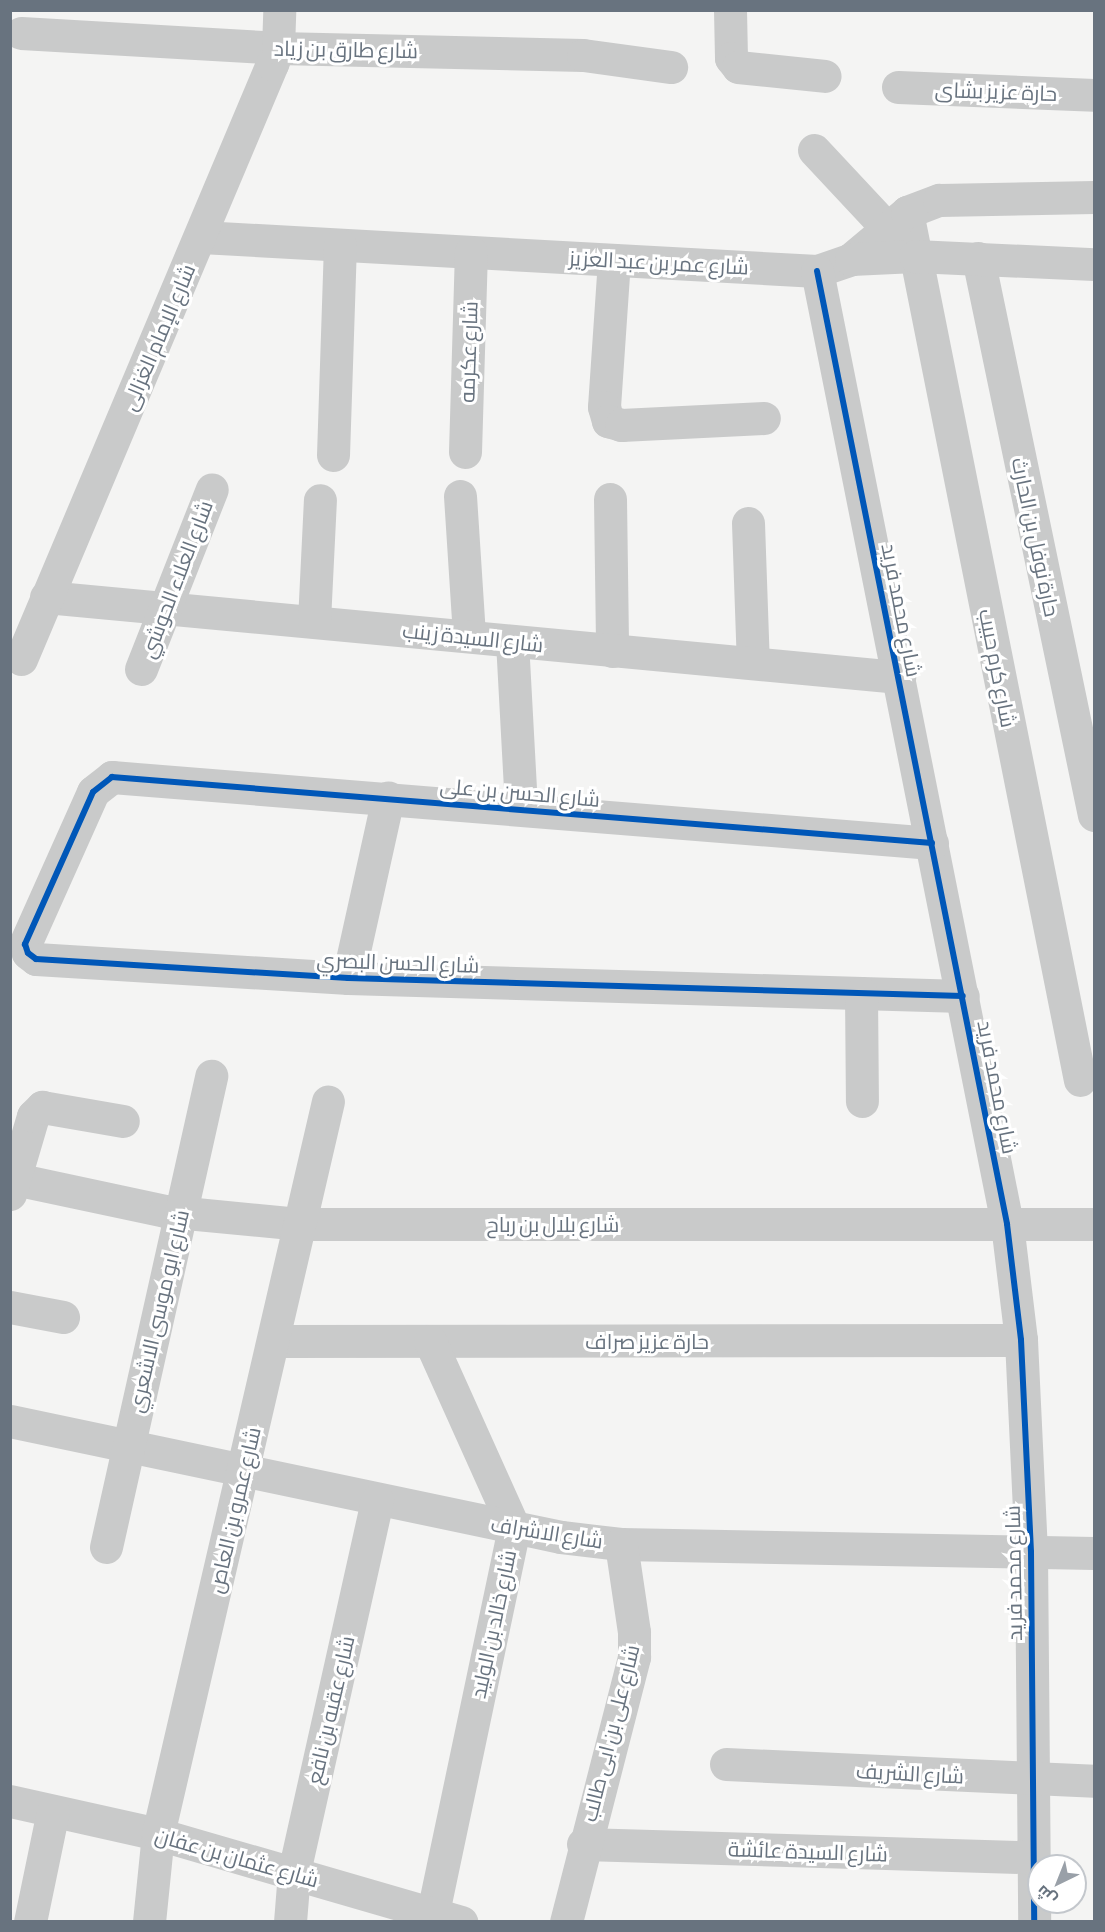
<!DOCTYPE html>
<meta charset="utf-8">
<style>
body{margin:0}
#map{position:relative;width:1105px;height:1932px;overflow:hidden;background:#f4f4f3;font-family:"Asap Condensed",Cairo,sans-serif}
div>[style]{position:absolute}
.minor>*{height:33px;margin:-16.5px;padding:0 16.5px;transform-origin:16.5px;border-radius:16.5px;background:#c9caca}
.cycleway>*{height:6px;margin:-3px;padding:0 3px;transform-origin:3px;border-radius:3px;background:#0057b8}
span{translate:-50% -50%;white-space:nowrap;text-align:center;line-height:1.15;-webkit-text-stroke:6px #fff;paint-order:stroke}
.street-label{font-size:21px;color:#68737f}
.frame{position:absolute;inset:0;border:12px solid #68737f;pointer-events:none}
.north{position:absolute;left:1027px;top:1854px;width:60px;height:60px;box-sizing:border-box;background:#fff;border:2px solid #c3c7cc;border-radius:50%;rotate:223deg;font-size:16px;font-weight:700;line-height:24px;text-align:center;color:#68737f}
.north::after{content:'';display:block;margin:auto;width:21px;height:27px;background:#99a0a8;clip-path:polygon(50% 0,100% 100%,50% 72%,0 100%)}
</style>
<div id="map">
<div class="minor">
<div style="left:730px;top:10px;width:48px;rotate:88.8deg"></div>
<div style="left:731px;top:58px;width:11px;rotate:52deg"></div>
<div style="left:738px;top:67px;width:87px;rotate:5.9deg"></div>
<div style="left:21px;top:33px;width:257px;rotate:3.3deg"></div>
<div style="left:278px;top:48px;width:305px;rotate:1.3deg"></div>
<div style="left:583px;top:55px;width:89px;rotate:7.8deg"></div>
<div style="left:898px;top:87px;width:196px;rotate:2.3deg"></div>
<div style="left:814px;top:150px;width:105px;rotate:46.9deg"></div>
<div style="left:907px;top:212px;width:885px;rotate:78.73deg"></div>
<div style="left:201px;top:237px;width:617px;rotate:3.16deg"></div>
<div style="left:817px;top:271px;width:36px;rotate:-19deg"></div>
<div style="left:851px;top:259px;width:73px;rotate:-40deg"></div>
<div style="left:907px;top:212px;width:34px;rotate:-21deg"></div>
<div style="left:939px;top:200px;width:155px;rotate:-1.1deg"></div>
<div style="left:978px;top:258px;width:569px;rotate:78.24deg"></div>
<div style="left:851px;top:259px;width:64px;rotate:-2.7deg"></div>
<div style="left:915px;top:256px;width:179px;rotate:2.6deg"></div>
<div style="left:614px;top:260px;width:147px;rotate:93.9deg"></div>
<div style="left:604px;top:407px;width:15px;rotate:74deg"></div>
<div style="left:608px;top:421px;width:14px;rotate:17deg"></div>
<div style="left:621px;top:425px;width:143px;rotate:-2.8deg"></div>
<div style="left:817px;top:271px;width:972px;rotate:78.72deg"></div>
<div style="left:1007px;top:1224px;width:117px;rotate:83.1deg"></div>
<div style="left:1021px;top:1340px;width:212px;rotate:87.3deg"></div>
<div style="left:1031px;top:1552px;width:370px;rotate:89.5deg"></div>
<div style="left:465px;top:452px;width:200px;rotate:-88.3deg"></div>
<div style="left:333px;top:455px;width:210px;rotate:-88.1deg"></div>
<div style="left:460px;top:496px;width:140px;rotate:86.3deg"></div>
<div style="left:610px;top:499px;width:152px;rotate:89.2deg"></div>
<div style="left:748px;top:523px;width:140px;rotate:88deg"></div>
<div style="left:46px;top:597px;width:857px;rotate:5.36deg"></div>
<div style="left:314px;top:621px;width:121px;rotate:-87.2deg"></div>
<div style="left:512px;top:641px;width:168px;rotate:86.9deg"></div>
<div style="left:21px;top:659px;width:646px;rotate:-67.13deg"></div>
<div style="left:272px;top:64px;width:17px;rotate:-69deg"></div>
<div style="left:278px;top:48px;width:38px;rotate:-88deg"></div>
<div style="left:141px;top:669px;width:193px;rotate:-68.5deg"></div>
<div style="left:932px;top:843px;width:823px;rotate:-175.4deg"></div>
<div style="left:112px;top:777px;width:24px;rotate:142deg"></div>
<div style="left:93px;top:792px;width:167px;rotate:114.1deg"></div>
<div style="left:25px;top:944px;width:9px;rotate:72deg"></div>
<div style="left:28px;top:953px;width:10px;rotate:37deg"></div>
<div style="left:36px;top:959px;width:313px;rotate:3.5deg"></div>
<div style="left:348px;top:978px;width:615px;rotate:1.68deg"></div>
<div style="left:348px;top:978px;width:185px;rotate:-77.5deg"></div>
<div style="left:861px;top:993px;width:108px;rotate:89.5deg"></div>
<div style="left:15px;top:1179px;width:153px;rotate:12deg"></div>
<div style="left:165px;top:1211px;width:137px;rotate:5.5deg"></div>
<div style="left:301px;top:1224px;width:793px"></div>
<div style="left:10px;top:1194px;width:81px;rotate:-73.6deg"></div>
<div style="left:33px;top:1116px;width:13px;rotate:-45deg"></div>
<div style="left:42px;top:1107px;width:82px;rotate:9.8deg"></div>
<div style="left:10px;top:1307px;width:54px;rotate:10.7deg"></div>
<div style="left:274px;top:1341px;width:747px;rotate:-0.08deg"></div>
<div style="left:430px;top:1341px;width:205px;rotate:65.8deg"></div>
<div style="left:514px;top:1528px;width:403px;rotate:101.9deg"></div>
<div style="left:10px;top:1421px;width:563px;rotate:11.89deg"></div>
<div style="left:561px;top:1537px;width:60px;rotate:6.7deg"></div>
<div style="left:621px;top:1544px;width:473px;rotate:1.1deg"></div>
<div style="left:106px;top:1547px;width:483px;rotate:-77.4deg"></div>
<div style="left:726px;top:1764px;width:368px;rotate:2.6deg"></div>
<div style="left:10px;top:1801px;width:152px;rotate:12.6deg"></div>
<div style="left:158px;top:1834px;width:316px;rotate:16.2deg"></div>
<div style="left:583px;top:1844px;width:450px;rotate:1.7deg"></div>
<div style="left:30px;top:1922px;width:113px;rotate:-78.3deg"></div>
<div style="left:149px;top:1922px;width:88px;rotate:-84.2deg"></div>
<div style="left:158px;top:1834px;width:752px;rotate:-76.94deg"></div>
<div style="left:290px;top:1922px;width:50px;rotate:-85.4deg"></div>
<div style="left:294px;top:1872px;width:381px;rotate:-77.4deg"></div>
<div style="left:566px;top:1922px;width:274px;rotate:-75.6deg"></div>
<div style="left:634px;top:1657px;width:25px;rotate:-90deg"></div>
<div style="left:634px;top:1632px;width:89px;rotate:-98.4deg"></div>
</div>
<div class="cycleway">
<div style="left:817px;top:271px;width:972px;rotate:78.72deg"></div>
<div style="left:1007px;top:1224px;width:117px;rotate:83.1deg"></div>
<div style="left:1021px;top:1340px;width:212px;rotate:87.3deg"></div>
<div style="left:1031px;top:1552px;width:370px;rotate:89.5deg"></div>
<div style="left:932px;top:843px;width:823px;rotate:-175.4deg"></div>
<div style="left:112px;top:777px;width:24px;rotate:142deg"></div>
<div style="left:93px;top:792px;width:167px;rotate:114.1deg"></div>
<div style="left:25px;top:944px;width:9px;rotate:72deg"></div>
<div style="left:28px;top:953px;width:10px;rotate:37deg"></div>
<div style="left:36px;top:959px;width:313px;rotate:3.5deg"></div>
<div style="left:348px;top:978px;width:615px;rotate:1.68deg"></div>
</div>
<div class="street-label">
<span style="left:346px;top:49px;rotate:1deg">شارع طارق بن زياد</span>
<span style="left:996px;top:91px;rotate:2deg">حارة عزيز بشاى</span>
<span style="left:659px;top:262px;rotate:3deg">شارع عمر بن عبد العزيز</span>
<span style="left:158px;top:337px;rotate:-67deg">شارع الإمام الغزالى</span>
<span style="left:468px;top:352px;rotate:-88deg">شارع عكرمه</span>
<span style="left:1036px;top:537px;rotate:78deg">حارة نوفل بن الحارث</span>
<span style="left:176px;top:579px;rotate:-69deg">شارع العلاء الحوشي</span>
<span style="left:902px;top:610px;rotate:79deg">شارع محمد فريد</span>
<span style="left:473px;top:637px;rotate:6deg">شارع السيدة زينب</span>
<span style="left:998px;top:668px;rotate:79deg">شارع كرم حبيب</span>
<span style="left:520px;top:792px;rotate:5deg">شارع الحسن بن على</span>
<span style="left:398px;top:962px;rotate:2deg">شارع الحسن البصري</span>
<span style="left:998px;top:1087px;rotate:79deg">شارع محمد فريد</span>
<span style="left:553px;top:1224px">شارع بلال بن رباح</span>
<span style="left:158px;top:1311px;rotate:-77deg">شارع ابو موسى الاشعري</span>
<span style="left:647px;top:1341px">حارة عزيز صراف</span>
<span style="left:234px;top:1510px;rotate:-77deg">شارع عمرو بن العاص</span>
<span style="left:547px;top:1532px;rotate:9deg">شارع الاشراف</span>
<span style="left:1013px;top:1573px;rotate:-91deg">شارع محمد فريد</span>
<span style="left:493px;top:1624px;rotate:-78deg">شارع خالد بن الوليد</span>
<span style="left:330px;top:1710px;rotate:-77deg">شارع عقبه بن نافع</span>
<span style="left:610px;top:1733px;rotate:-76deg">شارع على بن ابى طالب</span>
<span style="left:910px;top:1773px;rotate:3deg">شارع الشريف</span>
<span style="left:808px;top:1851px;rotate:2deg">شارع السيدة عائشة</span>
<span style="left:237px;top:1857px;rotate:16deg">شارع عثمان بن عفان</span>
</div>
<div class="frame"></div>
<div class="north">ش</div>
</div>
